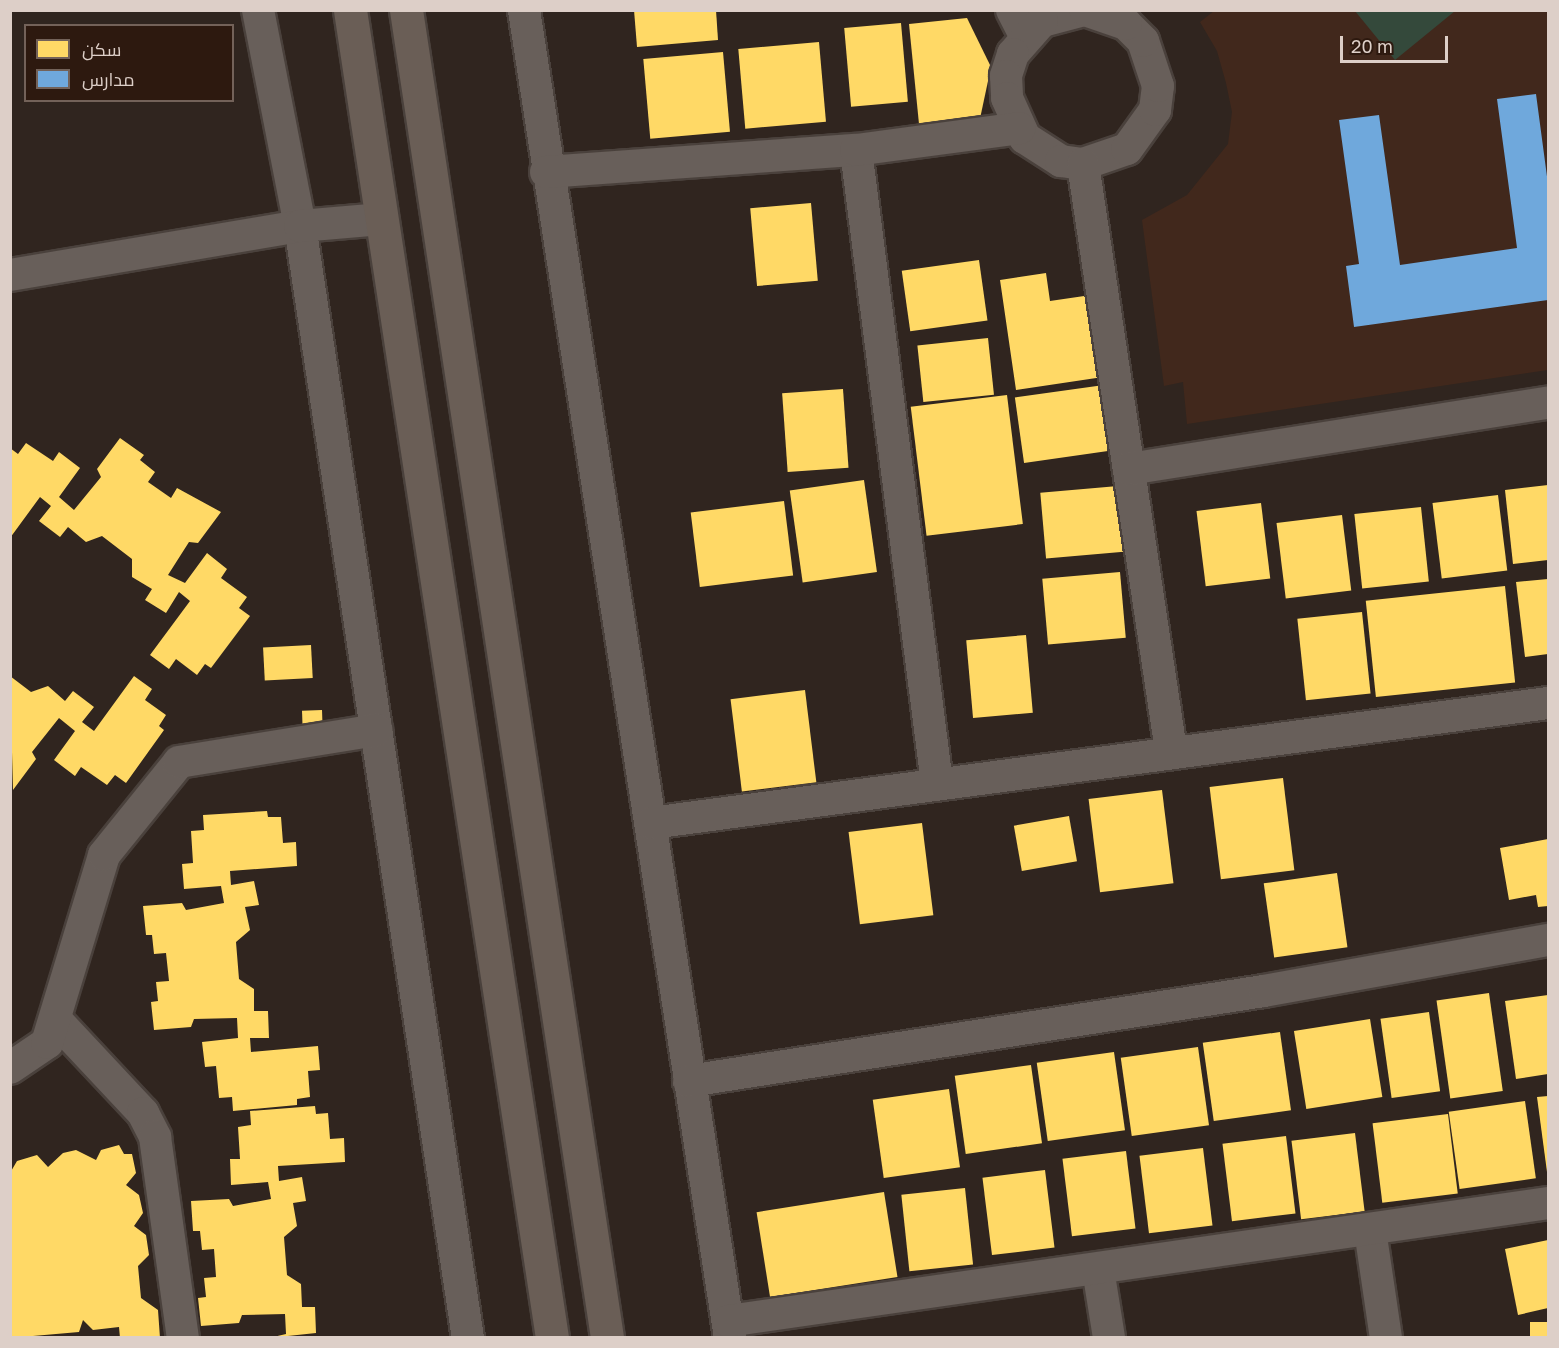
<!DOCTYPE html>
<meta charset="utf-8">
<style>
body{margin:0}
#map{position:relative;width:1559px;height:1348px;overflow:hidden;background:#30251f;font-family:"Golos Text",Cairo,sans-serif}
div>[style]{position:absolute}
.built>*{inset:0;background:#41281c}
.green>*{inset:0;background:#34493b}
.homes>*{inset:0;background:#ffd966;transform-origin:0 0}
.schools>*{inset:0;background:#6fa8dc}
.roads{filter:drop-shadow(2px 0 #4a413c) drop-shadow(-2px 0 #4a413c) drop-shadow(0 2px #4a413c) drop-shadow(0 -2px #4a413c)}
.minor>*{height:32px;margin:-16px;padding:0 16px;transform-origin:16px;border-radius:16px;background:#685f5a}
.trunk>*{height:33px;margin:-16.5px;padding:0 16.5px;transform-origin:16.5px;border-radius:16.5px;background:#6a5e56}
span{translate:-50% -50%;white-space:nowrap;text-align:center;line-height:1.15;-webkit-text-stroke:6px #2d190f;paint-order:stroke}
.frame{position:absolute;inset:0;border:12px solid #ddcfc8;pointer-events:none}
.legend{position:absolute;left:24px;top:24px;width:210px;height:78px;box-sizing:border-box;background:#2d190f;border:2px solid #736259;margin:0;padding:8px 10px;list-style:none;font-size:18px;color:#ddcfc8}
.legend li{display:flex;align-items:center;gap:12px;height:30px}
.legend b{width:30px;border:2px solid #736259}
.scale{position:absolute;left:1340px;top:36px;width:108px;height:27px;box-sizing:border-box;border:3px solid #ddcfc8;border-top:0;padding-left:8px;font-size:18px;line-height:21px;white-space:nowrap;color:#ddcfc8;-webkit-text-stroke:4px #2d190f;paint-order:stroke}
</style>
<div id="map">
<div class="built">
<div style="clip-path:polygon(1214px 11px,1548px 11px,1548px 370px,1187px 424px,1183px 382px,1164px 386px,1142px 220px,1187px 195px,1228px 144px,1232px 112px,1226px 83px,1217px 51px,1200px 22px)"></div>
</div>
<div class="green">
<div style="clip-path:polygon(1355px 11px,1455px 11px,1395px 60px)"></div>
</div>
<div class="homes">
<div style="clip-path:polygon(634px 10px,716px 10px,718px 40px,637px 47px)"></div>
<div style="clip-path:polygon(967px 18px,991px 67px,978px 128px,920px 134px,909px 24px)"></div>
<div style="left:901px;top:23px;width:79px;height:57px;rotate:85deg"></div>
<div style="left:819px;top:42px;width:80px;height:81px;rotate:85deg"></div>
<div style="left:723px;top:52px;width:80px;height:80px;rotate:85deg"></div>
<div style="left:811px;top:203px;width:78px;height:61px;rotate:85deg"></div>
<div style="left:979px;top:260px;width:61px;height:78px;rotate:82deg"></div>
<div style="clip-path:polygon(1046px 273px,1050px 301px,1091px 295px,1103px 377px,1016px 390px,1000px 280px)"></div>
<div style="left:988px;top:338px;width:57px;height:71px;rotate:84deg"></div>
<div style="left:1104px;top:385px;width:66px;height:90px;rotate:82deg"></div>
<div style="left:843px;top:389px;width:79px;height:61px;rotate:86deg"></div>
<div style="left:1007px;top:395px;width:130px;height:97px;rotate:83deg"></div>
<div style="clip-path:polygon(120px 438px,144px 455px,140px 460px,155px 472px,148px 482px,171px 498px,177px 488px,221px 512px,198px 543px,189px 542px,168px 575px,185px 583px,207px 553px,227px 569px,221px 578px,247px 597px,239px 608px,250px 616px,211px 668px,205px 664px,197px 675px,176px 659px,169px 669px,150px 655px,190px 601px,179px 592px,166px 613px,145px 600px,152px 589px,132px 577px,132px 559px,102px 536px,86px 542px,68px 527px,60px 537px,39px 521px,51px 506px,40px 497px,10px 538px,10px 448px,18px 454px,26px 443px,53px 461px,59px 452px,80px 468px,59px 497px,74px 510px,101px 477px,97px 469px)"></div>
<div style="left:864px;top:480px;width:93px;height:75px;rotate:82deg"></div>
<div style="clip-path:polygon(1548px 485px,1548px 560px,1513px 564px,1505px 490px)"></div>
<div style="left:1118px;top:486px;width:66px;height:78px;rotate:85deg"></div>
<div style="left:1498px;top:495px;width:76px;height:66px;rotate:83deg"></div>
<div style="left:784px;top:501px;width:75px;height:94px;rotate:83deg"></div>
<div style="left:1261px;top:503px;width:76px;height:65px;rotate:83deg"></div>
<div style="left:1421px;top:507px;width:75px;height:67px;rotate:84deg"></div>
<div style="left:1342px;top:515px;width:76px;height:66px;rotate:83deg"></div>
<div style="left:1120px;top:572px;width:66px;height:78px;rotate:85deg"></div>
<div style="clip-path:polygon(1548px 579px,1548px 654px,1525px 657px,1516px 582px)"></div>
<div style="left:1505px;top:586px;width:97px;height:140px;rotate:84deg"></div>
<div style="left:1362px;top:612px;width:82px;height:65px;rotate:84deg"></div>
<div style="left:1026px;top:635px;width:78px;height:60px;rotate:85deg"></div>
<div style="left:311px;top:645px;width:33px;height:48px;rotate:87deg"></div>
<div style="clip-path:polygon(10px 676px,31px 692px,48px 686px,65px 701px,73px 691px,94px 707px,82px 722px,94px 731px,134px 676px,152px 689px,145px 700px,166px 715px,159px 726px,164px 730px,126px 783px,115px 775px,107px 785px,81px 767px,75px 776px,54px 760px,75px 731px,59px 718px,32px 752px,36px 759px,13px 790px)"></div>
<div style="left:805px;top:690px;width:93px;height:75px;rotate:83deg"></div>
<div style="left:322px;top:710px;width:25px;height:20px;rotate:88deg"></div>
<div style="left:1283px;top:778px;width:93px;height:74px;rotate:83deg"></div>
<div style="left:1162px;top:790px;width:94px;height:74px;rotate:83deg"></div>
<div style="clip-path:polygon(267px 811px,268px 817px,281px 817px,283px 843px,296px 842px,297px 866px,230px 871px,231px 885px,254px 881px,259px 905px,245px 907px,250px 930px,236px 942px,239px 979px,254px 989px,254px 1011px,268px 1011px,269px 1038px,250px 1038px,251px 1052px,318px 1046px,320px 1070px,308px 1071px,310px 1097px,297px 1099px,297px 1105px,233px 1111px,232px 1097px,219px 1098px,216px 1066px,205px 1067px,202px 1042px,238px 1038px,237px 1018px,194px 1019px,191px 1027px,154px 1030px,151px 1002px,158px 1001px,156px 982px,169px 981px,166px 953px,154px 954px,152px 935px,146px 935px,143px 906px,182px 903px,186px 910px,224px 903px,221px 886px,184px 889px,182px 864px,193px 863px,191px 831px,204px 830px,203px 815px)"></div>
<div style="left:1069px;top:816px;width:46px;height:56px;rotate:80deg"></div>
<div style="left:922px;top:823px;width:93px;height:74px;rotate:83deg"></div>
<div style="clip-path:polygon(1548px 839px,1548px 906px,1538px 907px,1536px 895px,1509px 900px,1500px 848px)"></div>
<div style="left:1337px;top:873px;width:75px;height:74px;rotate:82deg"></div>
<div style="left:1489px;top:993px;width:99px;height:53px;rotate:82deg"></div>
<div style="clip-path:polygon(1548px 995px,1548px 1074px,1516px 1079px,1505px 1001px)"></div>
<div style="left:1429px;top:1012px;width:80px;height:49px;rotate:82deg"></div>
<div style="left:1370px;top:1019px;width:79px;height:77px;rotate:81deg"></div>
<div style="left:1280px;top:1032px;width:79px;height:78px;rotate:82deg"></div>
<div style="left:1198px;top:1047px;width:79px;height:78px;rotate:82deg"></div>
<div style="left:1114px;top:1052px;width:79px;height:78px;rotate:82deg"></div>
<div style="left:1031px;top:1065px;width:79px;height:77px;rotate:82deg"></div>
<div style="left:949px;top:1089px;width:79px;height:77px;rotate:82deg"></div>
<div style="clip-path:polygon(1548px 1096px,1548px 1172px,1547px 1172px,1537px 1097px)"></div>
<div style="left:1525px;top:1101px;width:78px;height:77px;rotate:82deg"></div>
<div style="clip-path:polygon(315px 1106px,316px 1114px,328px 1113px,330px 1139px,344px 1138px,345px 1162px,278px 1166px,279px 1181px,302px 1177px,306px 1201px,293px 1203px,297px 1226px,284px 1237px,287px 1275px,301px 1284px,302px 1307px,315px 1307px,316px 1333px,269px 1338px,286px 1334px,285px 1314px,242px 1315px,239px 1323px,201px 1326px,198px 1298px,206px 1297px,204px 1278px,216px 1277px,214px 1249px,202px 1250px,200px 1231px,193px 1231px,191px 1201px,229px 1199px,233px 1206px,271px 1199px,268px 1182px,231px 1185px,230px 1159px,240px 1159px,238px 1127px,251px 1125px,250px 1111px)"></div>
<div style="left:1448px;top:1114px;width:80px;height:76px;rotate:83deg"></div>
<div style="left:1355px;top:1133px;width:79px;height:64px;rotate:83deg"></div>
<div style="left:1286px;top:1136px;width:78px;height:64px;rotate:83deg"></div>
<div style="clip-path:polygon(119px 1145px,124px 1154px,132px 1154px,136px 1173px,126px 1185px,139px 1195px,143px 1213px,134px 1226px,146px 1235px,149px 1255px,138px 1266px,141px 1298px,158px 1310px,160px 1338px,120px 1338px,119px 1327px,93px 1330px,83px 1320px,79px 1332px,10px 1338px,10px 1173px,17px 1161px,37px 1155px,48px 1167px,63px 1153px,76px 1150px,96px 1160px,101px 1150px)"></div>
<div style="left:1203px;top:1148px;width:78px;height:64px;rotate:83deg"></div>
<div style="left:1126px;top:1151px;width:78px;height:64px;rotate:83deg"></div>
<div style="left:1045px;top:1170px;width:78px;height:63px;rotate:83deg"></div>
<div style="left:965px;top:1188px;width:77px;height:64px;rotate:84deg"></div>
<div style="left:884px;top:1192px;width:86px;height:129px;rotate:81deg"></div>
<div style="clip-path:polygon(1548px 1240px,1548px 1308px,1518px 1315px,1505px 1249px)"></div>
<div style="left:1548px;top:1322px;width:16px;height:18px;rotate:90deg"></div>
</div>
<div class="schools">
<div style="clip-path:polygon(1536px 94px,1548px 184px,1548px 300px,1354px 327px,1346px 266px,1359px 264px,1339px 120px,1379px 115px,1400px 265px,1517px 248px,1497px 99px)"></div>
</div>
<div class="roads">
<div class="minor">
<div style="left:258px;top:10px;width:220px;rotate:79deg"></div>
<div style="left:300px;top:226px;width:1125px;rotate:81.41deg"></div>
<div style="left:524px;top:10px;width:1344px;rotate:81.18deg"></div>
<div style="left:1012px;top:10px;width:29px;rotate:63deg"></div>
<div style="left:1084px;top:10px;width:43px;rotate:165.3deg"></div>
<div style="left:1042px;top:21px;width:44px;rotate:131.3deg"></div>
<div style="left:1013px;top:54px;width:23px;rotate:108deg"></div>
<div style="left:1006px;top:76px;width:22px;rotate:87deg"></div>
<div style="left:1007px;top:98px;width:44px;rotate:65.8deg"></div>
<div style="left:1025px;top:138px;width:43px;rotate:32.6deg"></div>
<div style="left:1061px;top:161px;width:22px;rotate:8deg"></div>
<div style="left:1083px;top:164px;width:46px;rotate:-18.8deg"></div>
<div style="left:1127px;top:149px;width:48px;rotate:-54.3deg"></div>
<div style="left:1155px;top:110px;width:24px;rotate:-83deg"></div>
<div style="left:1158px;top:86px;width:47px;rotate:-108.4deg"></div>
<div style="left:1143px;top:41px;width:24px;rotate:-135deg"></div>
<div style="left:1126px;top:24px;width:43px;rotate:-161.1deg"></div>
<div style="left:856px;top:150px;width:638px;rotate:82.71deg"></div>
<div style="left:1083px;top:164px;width:594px;rotate:81.47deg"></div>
<div style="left:546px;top:172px;width:311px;rotate:-4.1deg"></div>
<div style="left:856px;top:150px;width:165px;rotate:-7.6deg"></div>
<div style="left:10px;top:275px;width:294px;rotate:-9.6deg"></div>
<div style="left:300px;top:226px;width:82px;rotate:-4.9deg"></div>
<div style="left:1129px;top:469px;width:424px;rotate:-9deg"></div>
<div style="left:651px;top:823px;width:905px;rotate:-7.62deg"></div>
<div style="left:55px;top:1019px;width:129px;rotate:46.9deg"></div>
<div style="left:143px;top:1113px;width:27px;rotate:63deg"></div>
<div style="left:155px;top:1137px;width:203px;rotate:82.1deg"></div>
<div style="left:10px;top:1068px;width:45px;rotate:-34deg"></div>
<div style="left:47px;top:1043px;width:196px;rotate:-73.1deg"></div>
<div style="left:104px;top:855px;width:119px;rotate:-51.1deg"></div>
<div style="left:179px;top:762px;width:200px;rotate:-9.2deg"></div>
<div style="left:689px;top:1081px;width:582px;rotate:-8.9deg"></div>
<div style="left:1264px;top:991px;width:289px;rotate:-10.2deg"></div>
<div style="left:1370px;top:1230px;width:109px;rotate:81.6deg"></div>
<div style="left:1098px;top:1269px;width:70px;rotate:80.9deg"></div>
<div style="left:728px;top:1321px;width:828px;rotate:-8.19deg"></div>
</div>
<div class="trunk">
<div style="left:350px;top:10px;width:1343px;rotate:81.35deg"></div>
<div style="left:406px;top:10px;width:1343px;rotate:81.39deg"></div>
</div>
</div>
<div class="frame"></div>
<ul class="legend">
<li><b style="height:16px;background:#ffd966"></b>سكن</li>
<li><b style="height:16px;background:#6fa8dc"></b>مدارس</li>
</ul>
<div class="scale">20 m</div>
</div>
